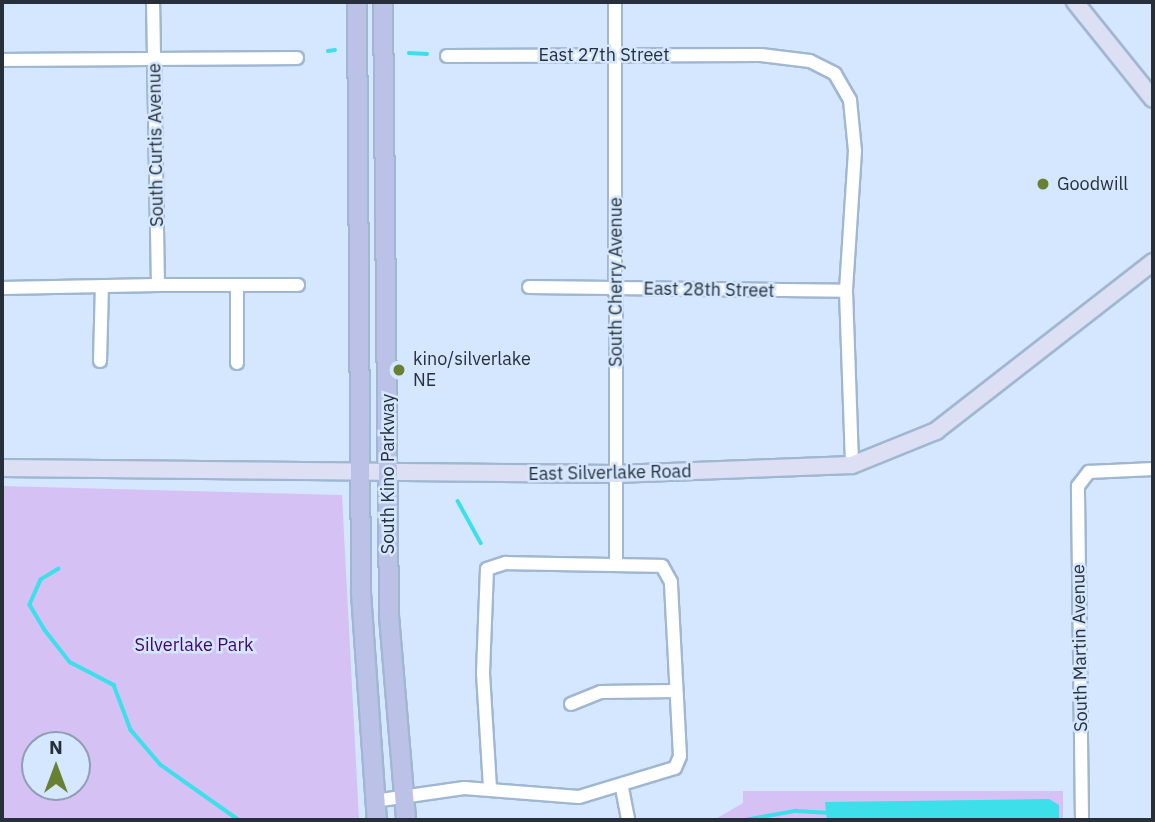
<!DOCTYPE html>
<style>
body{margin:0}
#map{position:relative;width:1155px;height:822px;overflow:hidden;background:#d4e7fe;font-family:"IBM Plex Sans",sans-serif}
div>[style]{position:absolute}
.green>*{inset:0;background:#d6c1f4}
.water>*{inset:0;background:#3cdfea}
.stream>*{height:3.5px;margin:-1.75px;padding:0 1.75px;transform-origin:1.75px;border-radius:1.75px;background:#3cdfea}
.roads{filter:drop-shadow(2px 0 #a0b7d2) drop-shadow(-2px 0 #a0b7d2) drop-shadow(0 2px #a0b7d2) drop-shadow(0 -2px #a0b7d2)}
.street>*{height:12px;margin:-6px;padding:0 6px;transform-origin:6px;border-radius:6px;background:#fff}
.secondary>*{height:16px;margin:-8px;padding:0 8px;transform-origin:8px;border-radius:8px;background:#dde0f4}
.primary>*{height:18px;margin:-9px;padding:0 9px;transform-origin:9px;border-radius:9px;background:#bcc1e8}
.dots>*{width:19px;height:19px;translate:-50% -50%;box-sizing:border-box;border:4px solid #d4e7fe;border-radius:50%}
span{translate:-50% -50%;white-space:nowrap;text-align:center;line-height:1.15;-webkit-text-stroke:5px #d4e7fe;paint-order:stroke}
.street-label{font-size:18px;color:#27303a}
.poi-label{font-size:18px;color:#27303a}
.left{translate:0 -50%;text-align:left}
.park-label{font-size:18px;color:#44036f}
.frame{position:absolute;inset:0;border:4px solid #27303a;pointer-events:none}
.north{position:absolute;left:21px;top:731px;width:70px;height:70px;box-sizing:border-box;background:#d4e7fe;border:2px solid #8f9eb0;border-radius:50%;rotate:0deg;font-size:19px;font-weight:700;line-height:28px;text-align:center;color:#27303a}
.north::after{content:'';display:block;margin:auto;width:24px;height:32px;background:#688033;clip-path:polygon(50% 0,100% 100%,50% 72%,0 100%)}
</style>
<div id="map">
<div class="green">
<div style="clip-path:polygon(evenodd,2px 486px,342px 495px,359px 820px,2px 820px,2px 486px,35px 745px,77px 745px,77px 787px,35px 787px,35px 745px)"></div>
<div style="clip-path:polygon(743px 791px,1063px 791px,1063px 820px,714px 820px,743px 803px)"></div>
</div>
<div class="water">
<div style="clip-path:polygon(1049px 799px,1059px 805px,1059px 820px,827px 820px,825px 802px)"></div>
</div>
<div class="stream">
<div style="left:328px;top:51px;width:7px;rotate:-8deg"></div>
<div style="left:409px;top:53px;width:18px;rotate:3deg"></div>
<div style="left:458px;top:501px;width:48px;rotate:61.3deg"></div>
<div style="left:59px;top:569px;width:21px;rotate:149deg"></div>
<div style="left:41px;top:580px;width:27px;rotate:114deg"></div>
<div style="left:30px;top:605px;width:29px;rotate:59deg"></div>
<div style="left:45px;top:630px;width:41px;rotate:52deg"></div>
<div style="left:70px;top:662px;width:50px;rotate:27.6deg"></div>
<div style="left:114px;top:685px;width:48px;rotate:69.3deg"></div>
<div style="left:131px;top:730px;width:46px;rotate:49.4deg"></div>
<div style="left:161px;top:765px;width:95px;rotate:35.2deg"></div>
<div style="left:745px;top:820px;width:51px;rotate:-10.2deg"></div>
<div style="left:795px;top:811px;width:36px;rotate:3deg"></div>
</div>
<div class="roads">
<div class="street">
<div style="left:615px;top:2px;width:561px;rotate:89.9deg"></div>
<div style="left:447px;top:56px;width:314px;rotate:-0.2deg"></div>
<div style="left:761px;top:55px;width:49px;rotate:7deg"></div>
<div style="left:810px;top:61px;width:28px;rotate:27deg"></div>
<div style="left:835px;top:74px;width:30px;rotate:60deg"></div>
<div style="left:850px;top:100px;width:51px;rotate:84.4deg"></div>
<div style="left:855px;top:151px;width:140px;rotate:93.7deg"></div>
<div style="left:846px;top:291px;width:174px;rotate:88deg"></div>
<div style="left:2px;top:60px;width:295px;rotate:-0.4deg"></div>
<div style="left:158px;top:285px;width:140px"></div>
<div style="left:529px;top:287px;width:317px;rotate:0.7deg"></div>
<div style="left:2px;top:288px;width:156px;rotate:-1.1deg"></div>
<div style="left:158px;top:285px;width:283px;rotate:-91deg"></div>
<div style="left:100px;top:361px;width:75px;rotate:-88.5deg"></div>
<div style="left:237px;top:363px;width:78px;rotate:-90deg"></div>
<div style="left:571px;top:704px;width:32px;rotate:-22deg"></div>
<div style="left:601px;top:692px;width:74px;rotate:-0.8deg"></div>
<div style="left:490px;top:788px;width:115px;rotate:-93.5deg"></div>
<div style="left:483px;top:673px;width:104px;rotate:-87.8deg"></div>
<div style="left:487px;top:569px;width:20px;rotate:-18deg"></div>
<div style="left:506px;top:563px;width:156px;rotate:1.1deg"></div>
<div style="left:622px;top:788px;width:33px;rotate:79deg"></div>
<div style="left:374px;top:801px;width:91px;rotate:-8.2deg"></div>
<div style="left:464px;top:788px;width:115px;rotate:4.5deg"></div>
<div style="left:579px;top:797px;width:100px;rotate:-16.8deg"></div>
<div style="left:675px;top:768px;width:13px;rotate:-67deg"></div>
<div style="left:680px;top:756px;width:174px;rotate:-93deg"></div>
<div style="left:671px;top:582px;width:18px;rotate:-119deg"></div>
<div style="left:1082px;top:820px;width:334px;rotate:-90.7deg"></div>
<div style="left:1078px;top:486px;width:18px;rotate:-52deg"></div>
<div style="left:1089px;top:472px;width:64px;rotate:-2.7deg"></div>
</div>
<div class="secondary">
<div style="left:1075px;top:2px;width:124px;rotate:51.2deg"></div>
<div style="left:2px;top:468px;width:614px;rotate:0.56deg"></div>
<div style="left:616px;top:474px;width:236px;rotate:-2.2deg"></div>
<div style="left:852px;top:465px;width:91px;rotate:-22deg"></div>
<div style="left:936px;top:431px;width:275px;rotate:-37.9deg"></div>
</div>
<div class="primary">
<div style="left:357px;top:2px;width:591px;rotate:89.61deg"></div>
<div style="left:361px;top:593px;width:228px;rotate:86deg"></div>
<div style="left:383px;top:2px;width:614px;rotate:89.44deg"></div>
<div style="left:389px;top:616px;width:205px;rotate:85.2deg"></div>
</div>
</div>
<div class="dots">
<div style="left:1043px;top:184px;background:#688033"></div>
<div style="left:399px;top:370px;background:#688033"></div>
</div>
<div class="street-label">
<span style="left:604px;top:55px">East 27th Street</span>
<span style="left:156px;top:145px;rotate:-91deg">South Curtis Avenue</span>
<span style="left:616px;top:282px;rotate:-90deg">South Cherry Avenue</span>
<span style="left:709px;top:290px;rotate:1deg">East 28th Street</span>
<span style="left:610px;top:473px;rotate:-1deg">East Silverlake Road</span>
<span style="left:388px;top:474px;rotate:-90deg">South Kino Parkway</span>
<span style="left:1080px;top:648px;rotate:-91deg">South Martin Avenue</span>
</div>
<div class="poi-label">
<span class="left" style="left:1057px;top:184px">Goodwill</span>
<span class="left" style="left:413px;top:370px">kino/silverlake<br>NE</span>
</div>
<div class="park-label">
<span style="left:194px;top:645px">Silverlake Park</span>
</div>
<div class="frame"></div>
<div class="north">N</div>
</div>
